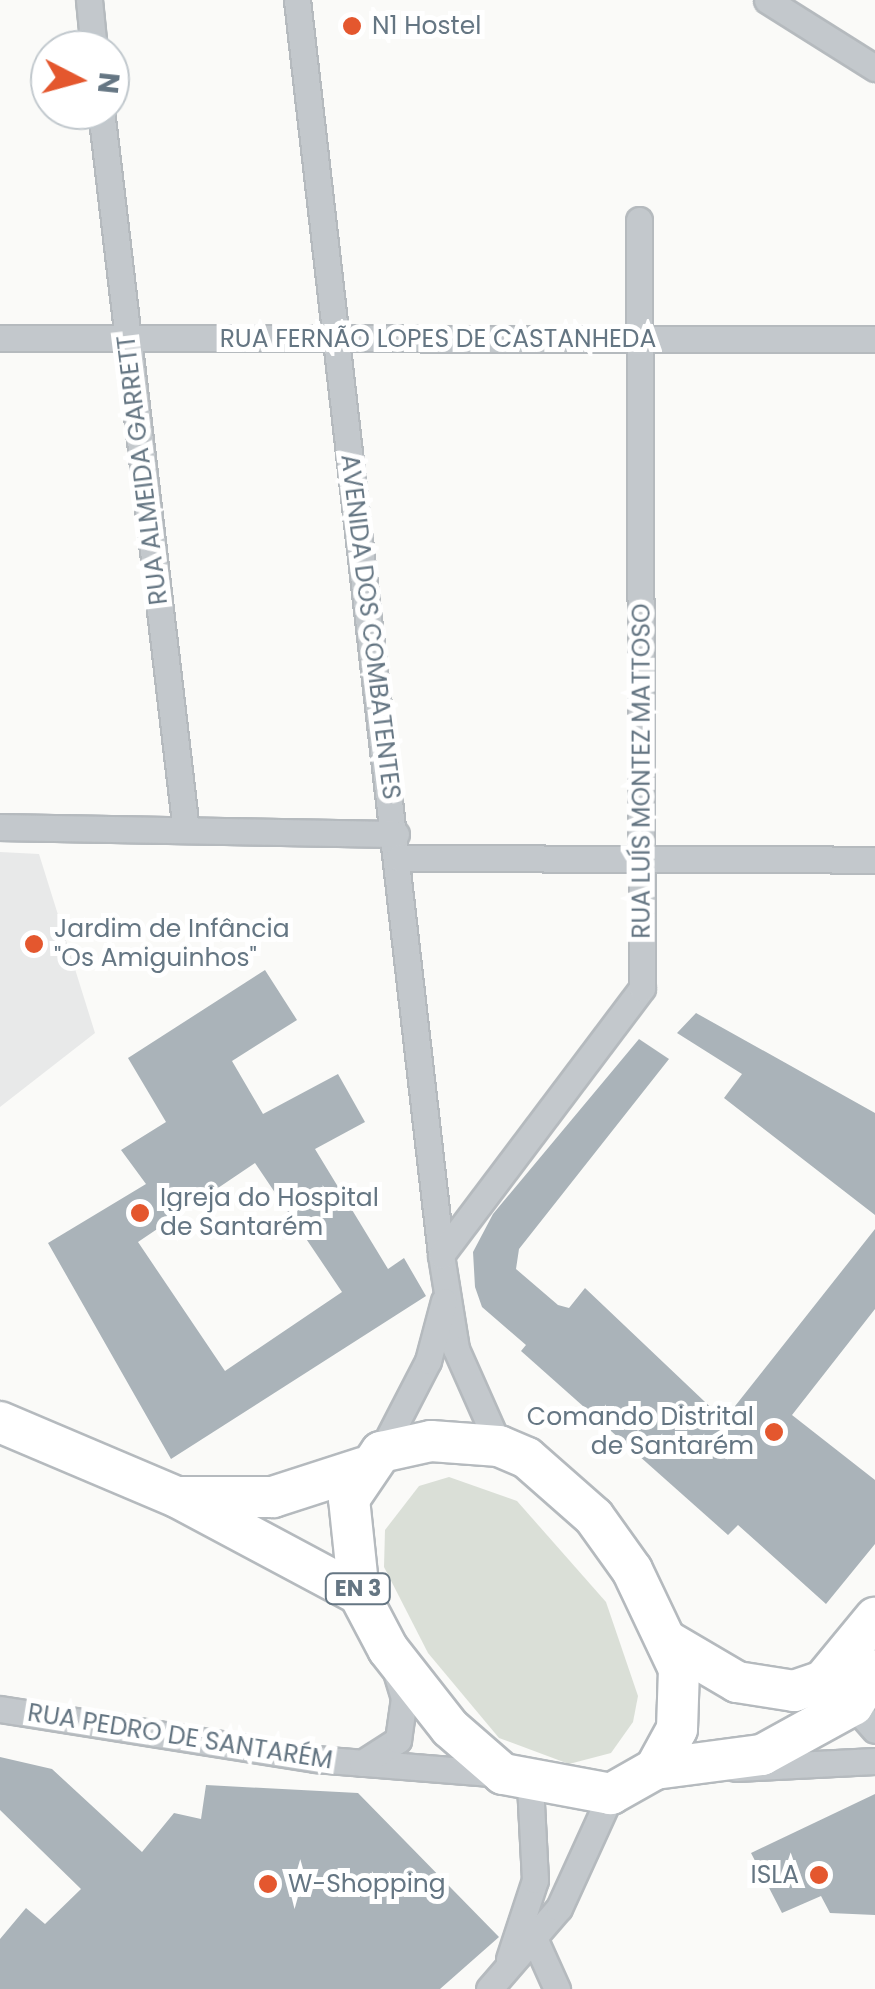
<!DOCTYPE html>
<meta charset="utf-8">
<style>
body{margin:0}
#map{position:relative;width:875px;height:1989px;overflow:hidden;background:#fafaf8;font-family:Poppins,sans-serif}
div>[style]{position:absolute}
.built>*{inset:0;background:#e8e9e9}
.green>*{inset:0;background:#dadfd7}
.building>*{inset:0;background:#aab3b9}
.roads{filter:drop-shadow(2px 0 #b5babe) drop-shadow(-2px 0 #b5babe) drop-shadow(0 2px #b5babe) drop-shadow(0 -2px #b5babe)}
.street>*{height:25px;margin:-12.5px;padding:0 12.5px;transform-origin:12.5px;border-radius:12.5px;background:#c3c8cc}
.primary>*{height:40px;margin:-20px;padding:0 20px;transform-origin:20px;border-radius:20px;background:#fff}
.dots>*{width:28px;height:28px;translate:-50% -50%;box-sizing:border-box;border:5px solid #fff;border-radius:50%}
span{translate:-50% -50%;white-space:nowrap;text-align:center;line-height:1.15;-webkit-text-stroke:10px #fff;paint-order:stroke}
.shield-label span{padding:2px 8px;background:#fff;border:2px solid;border-radius:8px;-webkit-text-stroke-width:0}
.shield-label{font-size:22px;color:#657683;font-weight:700}
.poi-label{font-size:25px;color:#657683}
.left{translate:0 -50%;text-align:left}
.right{translate:-100% -50%;text-align:right}
.street-label{font-size:25px;color:#657683}
.north{position:absolute;left:30px;top:30px;width:100px;height:100px;box-sizing:border-box;background:#fff;border:2px solid #c1c8cd;border-radius:50%;rotate:96deg;font-size:28px;font-weight:700;line-height:40px;text-align:center;color:#657683}
.north::after{content:'';display:block;margin:auto;width:35px;height:45px;background:#e4572e;clip-path:polygon(50% 0,100% 100%,50% 72%,0 100%)}
</style>
<div id="map">
<div class="built">
<div style="clip-path:polygon(0 852px,39px 854px,95px 1033px,0 1107px)"></div>
</div>
<div class="green">
<div style="clip-path:polygon(449px 1477px,517px 1501px,606px 1602px,638px 1696px,633px 1722px,611px 1753px,569px 1764px,499px 1738px,428px 1653px,384px 1567px,385px 1530px,419px 1486px)"></div>
</div>
<div class="building">
<div style="clip-path:polygon(evenodd,265px 970px,297px 1020px,232px 1061px,263px 1114px,338px 1074px,365px 1122px,315px 1149px,388px 1269px,404px 1258px,426px 1296px,171px 1459px,48px 1243px,146px 1184px,121px 1150px,166px 1122px,128px 1058px,265px 970px,255px 1163px,342px 1292px,225px 1371px,138px 1242px,255px 1163px)"></div>
<div style="clip-path:polygon(696px 1013px,875px 1113px,875px 1215px,724px 1098px,742px 1074px,677px 1033px)"></div>
<div style="clip-path:polygon(639px 1039px,669px 1059px,519px 1249px,516px 1269px,558px 1305px,569px 1308px,585px 1288px,724px 1420px,875px 1229px,875px 1309px,792px 1415px,875px 1480px,875px 1544px,826px 1604px,738px 1525px,728px 1535px,521px 1351px,526px 1345px,482px 1307px,475px 1287px,473px 1252px,493px 1214px)"></div>
<div style="clip-path:polygon(0 1757px,52px 1769px,142px 1852px,174px 1813px,201px 1819px,206px 1785px,358px 1793px,499px 1937px,440px 1989px,0 1989px,0 1939px,26px 1908px,45px 1924px,81px 1889px,0 1810px)"></div>
<div style="clip-path:polygon(875px 1794px,875px 1915px,830px 1913px,821px 1896px,782px 1913px,751px 1853px)"></div>
</div>
<div class="roads">
<div class="street">
<div style="left:89px;top:0;width:50px;rotate:84.3deg"></div>
<div style="left:297px;top:0;width:1263px;rotate:83.45deg"></div>
<div style="left:441px;top:1255px;width:95px;rotate:80.9deg"></div>
<div style="left:456px;top:1349px;width:106px;rotate:66.1deg"></div>
<div style="left:767px;top:0;width:128px;rotate:32.2deg"></div>
<div style="left:101px;top:110px;width:725px;rotate:83.27deg"></div>
<div style="left:0;top:338px;width:875px;rotate:0.07deg"></div>
<div style="left:0;top:827px;width:396px;rotate:1deg"></div>
<div style="left:399px;top:858px;width:476px;rotate:0.2deg"></div>
<div style="left:441px;top:1255px;width:334px;rotate:-53deg"></div>
<div style="left:642px;top:988px;width:768px;rotate:-90.22deg"></div>
<div style="left:381px;top:1452px;width:102px;rotate:-62.7deg"></div>
<div style="left:428px;top:1361px;width:62px;rotate:-75.1deg"></div>
<div style="left:853px;top:1705px;width:33px;rotate:49deg"></div>
<div style="left:0;top:1709px;width:319px;rotate:9deg"></div>
<div style="left:315px;top:1759px;width:189px;rotate:4.6deg"></div>
<div style="left:362px;top:1763px;width:43px;rotate:-32.6deg"></div>
<div style="left:398px;top:1740px;width:42px;rotate:-81.9deg"></div>
<div style="left:404px;top:1698px;width:27px;rotate:-107deg"></div>
<div style="left:736px;top:1768px;width:139px;rotate:-2.9deg"></div>
<div style="left:535px;top:1940px;width:54px;rotate:65.8deg"></div>
<div style="left:509px;top:1959px;width:83px;rotate:-71.8deg"></div>
<div style="left:535px;top:1880px;width:95px;rotate:-93deg"></div>
<div style="left:489px;top:1989px;width:107px;rotate:-49.2deg"></div>
<div style="left:559px;top:1908px;width:125px;rotate:-65.5deg"></div>
</div>
<div class="primary">
<div style="left:0;top:1422px;width:192px;rotate:23deg"></div>
<div style="left:177px;top:1497px;width:206px;rotate:28.1deg"></div>
<div style="left:431px;top:1441px;width:68px;rotate:4.2deg"></div>
<div style="left:499px;top:1446px;width:30px;rotate:23deg"></div>
<div style="left:527px;top:1458px;width:89px;rotate:41.4deg"></div>
<div style="left:594px;top:1517px;width:65px;rotate:54.4deg"></div>
<div style="left:632px;top:1570px;width:110px;rotate:64.6deg"></div>
<div style="left:679px;top:1669px;width:60px;rotate:91.9deg"></div>
<div style="left:677px;top:1729px;width:46px;rotate:118.8deg"></div>
<div style="left:655px;top:1769px;width:51px;rotate:150.4deg"></div>
<div style="left:611px;top:1794px;width:110px;rotate:-169.5deg"></div>
<div style="left:503px;top:1774px;width:70px;rotate:-139deg"></div>
<div style="left:450px;top:1728px;width:100px;rotate:-128.1deg"></div>
<div style="left:388px;top:1649px;width:62px;rotate:-117.8deg"></div>
<div style="left:359px;top:1594px;width:96px;rotate:-96deg"></div>
<div style="left:349px;top:1499px;width:57px;rotate:-55.8deg"></div>
<div style="left:381px;top:1452px;width:51px;rotate:-12.4deg"></div>
<div style="left:181px;top:1497px;width:92px"></div>
<div style="left:273px;top:1497px;width:95px;rotate:-17.9deg"></div>
<div style="left:669px;top:1642px;width:79px;rotate:30.5deg"></div>
<div style="left:737px;top:1682px;width:58px;rotate:9deg"></div>
<div style="left:794px;top:1691px;width:31px;rotate:-19deg"></div>
<div style="left:823px;top:1681px;width:82px;rotate:-50.5deg"></div>
<div style="left:655px;top:1769px;width:108px;rotate:-7.5deg"></div>
<div style="left:762px;top:1755px;width:104px;rotate:-28.8deg"></div>
<div style="left:853px;top:1705px;width:41px;rotate:-57.8deg"></div>
</div>
</div>
<div class="dots">
<div style="left:352px;top:26px;background:#e4572e"></div>
<div style="left:34px;top:944px;background:#e4572e"></div>
<div style="left:140px;top:1213px;background:#e4572e"></div>
<div style="left:774px;top:1432px;background:#e4572e"></div>
<div style="left:819px;top:1875px;background:#e4572e"></div>
<div style="left:268px;top:1884px;background:#e4572e"></div>
</div>
<div class="shield-label">
<span style="left:358px;top:1589px">EN 3</span>
</div>
<div class="poi-label">
<span class="left" style="left:372px;top:26px">N1 Hostel</span>
<span class="left" style="left:54px;top:944px">Jardim de Infância<br>"Os Amiguinhos"</span>
<span class="left" style="left:160px;top:1213px">Igreja do Hospital<br>de Santarém</span>
<span class="right" style="left:754px;top:1432px">Comando Distrital<br>de Santarém</span>
<span class="right" style="left:799px;top:1875px">ISLA</span>
<span class="left" style="left:288px;top:1884px">W-Shopping</span>
</div>
<div class="street-label">
<span style="left:438px;top:339px">RUA FERNÃO LOPES DE CASTANHEDA</span>
<span style="left:143px;top:470px;rotate:-97deg">RUA ALMEIDA GARRETT</span>
<span style="left:370px;top:627px;rotate:83deg">AVENIDA DOS COMBATENTES</span>
<span style="left:642px;top:771px;rotate:-90deg">RUA LUÍS MONTEZ MATTOSO</span>
<span style="left:180px;top:1737px;rotate:9deg">RUA PEDRO DE SANTARÉM</span>
</div>
<div class="north">N</div>
</div>
